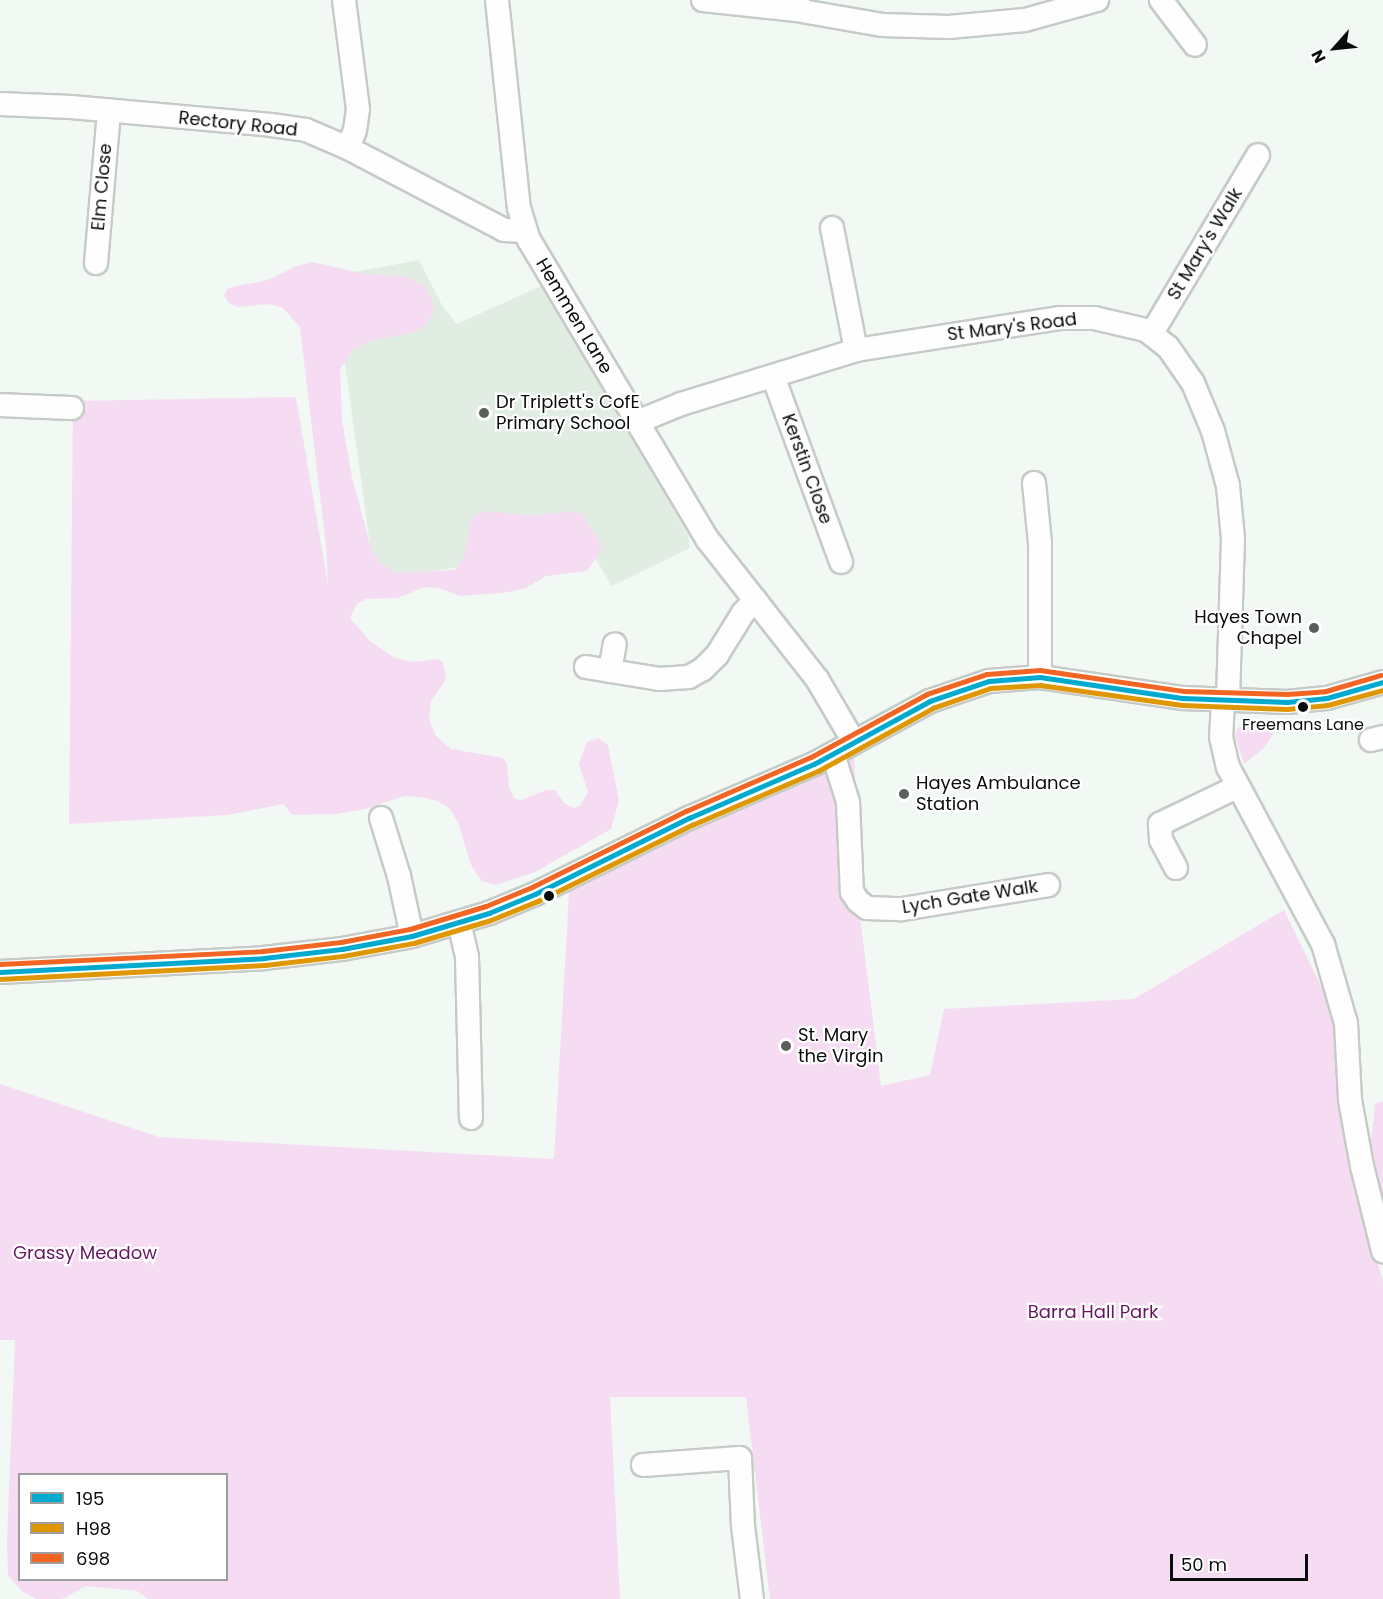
<!DOCTYPE html>
<style>
body{margin:0}
#map{position:relative;width:1383px;height:1599px;overflow:hidden;background:#f2f8f3;font-family:Poppins,sans-serif}
div>[style]{position:absolute}
.built>*{inset:0;background:#e1ede3}
.green>*{inset:0;background:#f5dcf2}
.roads{filter:drop-shadow(2px 0 #c6cbc7) drop-shadow(-2px 0 #c6cbc7) drop-shadow(0 2px #c6cbc7) drop-shadow(0 -2px #c6cbc7)}
.minor>*{height:22px;margin:-11px;padding:0 11px;transform-origin:11px;border-radius:11px;background:#fdfefd}
.bus-1>*{height:4.5px;margin:-2.25px;padding:0 2.25px;transform-origin:2.25px;border-radius:2.25px;background:#00a9ce}
.bus-2>*{height:4.5px;margin:-2.25px;padding:0 2.25px;transform-origin:2.25px;border-radius:2.25px;background:#df9701}
.bus-3>*{height:4.5px;margin:-2.25px;padding:0 2.25px;transform-origin:2.25px;border-radius:2.25px;background:#f26522}
.dots>*{width:16px;height:16px;translate:-50% -50%;box-sizing:border-box;border:3px solid #fff;border-radius:50%}
span{translate:-50% -50%;white-space:nowrap;text-align:center;line-height:1.15;-webkit-text-stroke:4.5px #fff;paint-order:stroke}
.bus-label{font-size:16px;color:#090c0a}
.street-label{font-size:18px;color:#090c0a}
.poi-label{font-size:18px;color:#090c0a}
.left{translate:0 -50%;text-align:left}
.right{translate:-100% -50%;text-align:right}
.park-label{font-size:18px;color:#681663}
.legend{position:absolute;left:18px;top:1473px;width:210px;height:108px;box-sizing:border-box;background:#fff;border:2px solid #9d9e9d;margin:0;padding:8px 10px;list-style:none;font-size:18px;color:#090c0a}
.legend li{display:flex;align-items:center;gap:12px;height:30px}
.legend b{width:30px;border:2px solid #9d9e9d}
.north{position:absolute;left:1305px;top:18px;width:60px;height:60px;-webkit-text-stroke:4px #fff;paint-order:stroke;rotate:243deg;font-size:16px;font-weight:700;line-height:24px;text-align:center;color:#090c0a}
.north::after{content:'';display:block;margin:auto;width:21px;height:27px;background:#090c0a;clip-path:polygon(50% 0,100% 100%,50% 72%,0 100%)}
.scale{position:absolute;left:1170px;top:1554px;width:138px;height:27px;box-sizing:border-box;border:3px solid #090c0a;border-top:0;padding-left:8px;font-size:18px;line-height:21px;white-space:nowrap;color:#090c0a;-webkit-text-stroke:4px #fff;paint-order:stroke}
</style>
<div id="map">
<div class="built">
<div style="clip-path:polygon(419px 260px,443px 307px,457px 324px,543px 285px,688px 535px,690px 548px,612px 586px,587px 545px,375px 581px,333px 276px)"></div>
</div>
<div class="green">
<div style="clip-path:polygon(312px 262px,361px 273px,408px 277px,425px 287px,432px 300px,434px 312px,425px 326px,412px 333px,373px 340px,354px 349px,340px 369px,342px 421px,352px 477px,372px 552px,380px 563px,398px 573px,455px 570px,464px 557px,471px 521px,476px 514px,490px 511px,528px 516px,575px 511px,583px 516px,600px 543px,601px 550px,587px 571px,546px 576px,526px 588px,503px 593px,460px 596px,439px 588px,424px 587px,398px 598px,366px 599px,357px 604px,350px 618px,371px 642px,395px 658px,413px 662px,437px 659px,443px 662px,446px 679px,431px 701px,429px 720px,436px 736px,451px 749px,503px 758px,507px 764px,509px 788px,515px 799px,522px 800px,546px 790px,555px 790px,564px 803px,574px 808px,580px 806px,588px 792px,579px 764px,587px 742px,598px 738px,608px 745px,619px 801px,611px 829px,535px 872px,495px 885px,482px 881px,471px 865px,458px 822px,449px 808px,438px 801px,420px 797px,404px 796px,366px 809px,336px 814px,297px 815px,291px 814px,284px 804px,227px 815px,69px 824px,73px 401px,296px 397px,328px 585px,326px 546px,300px 327px,283px 308px,268px 304px,237px 307px,229px 303px,224px 295px,227px 289px,232px 287px,268px 280px,297px 266px)"></div>
<div style="clip-path:polygon(1249px 721px,1278px 727px,1265px 747px,1244px 764px,1235px 736px,1238px 728px)"></div>
<div style="clip-path:polygon(evenodd,854px 742px,858px 901px,881px 1086px,930px 1075px,944px 1009px,1134px 999px,1284px 910px,1339px 1023px,1375px 1253px,1383px 1282px,1383px 1599px,770px 1599px,746px 1397px,610px 1397px,620px 1599px,148px 1599px,137px 1591px,86px 1586px,62px 1599px,36px 1599px,22px 1591px,8px 1575px,7px 1540px,15px 1340px,0 1340px,0 1084px,159px 1137px,554px 1159px,570px 876px,854px 742px,20px 1474px,226px 1474px,226px 1580px,20px 1580px,20px 1474px)"></div>
<div style="clip-path:polygon(1383px 1101px,1383px 1204px,1371px 1141px,1375px 1104px)"></div>
</div>
<div class="roads">
<div class="minor">
<div style="left:344px;top:0;width:110px;rotate:82.7deg"></div>
<div style="left:358px;top:109px;width:21px;rotate:98deg"></div>
<div style="left:355px;top:130px;width:19px;rotate:111deg"></div>
<div style="left:497px;top:0;width:209px;rotate:84deg"></div>
<div style="left:519px;top:208px;width:34px;rotate:73deg"></div>
<div style="left:529px;top:240px;width:349px;rotate:59.2deg"></div>
<div style="left:708px;top:540px;width:177px;rotate:51.9deg"></div>
<div style="left:817px;top:679px;width:73px;rotate:59.6deg"></div>
<div style="left:703px;top:0;width:94px;rotate:6.1deg"></div>
<div style="left:796px;top:10px;width:10px;rotate:-79deg"></div>
<div style="left:1161px;top:0;width:56px;rotate:52.9deg"></div>
<div style="left:796px;top:10px;width:87px;rotate:9.9deg"></div>
<div style="left:882px;top:25px;width:67px;rotate:1.7deg"></div>
<div style="left:949px;top:27px;width:76px;rotate:-5.3deg"></div>
<div style="left:1025px;top:20px;width:75px;rotate:-15.5deg"></div>
<div style="left:0;top:104px;width:71px;rotate:2.4deg"></div>
<div style="left:71px;top:107px;width:201px;rotate:5.1deg"></div>
<div style="left:271px;top:125px;width:35px;rotate:8deg"></div>
<div style="left:306px;top:130px;width:46px;rotate:23.2deg"></div>
<div style="left:348px;top:148px;width:176px;rotate:27.7deg"></div>
<div style="left:504px;top:230px;width:21px;rotate:3deg"></div>
<div style="left:832px;top:228px;width:124px;rotate:78.9deg"></div>
<div style="left:96px;top:263px;width:153px;rotate:-85.1deg"></div>
<div style="left:1152px;top:333px;width:207px;rotate:-59.2deg"></div>
<div style="left:773px;top:376px;width:198px;rotate:69.9deg"></div>
<div style="left:0;top:405px;width:72px;rotate:2.4deg"></div>
<div style="left:637px;top:422px;width:48px;rotate:-22.2deg"></div>
<div style="left:681px;top:404px;width:183px;rotate:-17.1deg"></div>
<div style="left:856px;top:350px;width:207px;rotate:-8.9deg"></div>
<div style="left:1061px;top:318px;width:33px"></div>
<div style="left:1094px;top:318px;width:53px;rotate:13deg"></div>
<div style="left:1146px;top:330px;width:28px;rotate:38deg"></div>
<div style="left:1168px;top:347px;width:44px;rotate:55.2deg"></div>
<div style="left:1193px;top:383px;width:52px;rotate:67.4deg"></div>
<div style="left:1213px;top:431px;width:57px;rotate:74.7deg"></div>
<div style="left:1228px;top:486px;width:53px;rotate:84.6deg"></div>
<div style="left:1233px;top:539px;width:162px;rotate:91.8deg"></div>
<div style="left:1034px;top:483px;width:60px;rotate:84.3deg"></div>
<div style="left:1040px;top:543px;width:134px;rotate:90deg"></div>
<div style="left:586px;top:667px;width:74px;rotate:9.3deg"></div>
<div style="left:659px;top:679px;width:30px;rotate:-4deg"></div>
<div style="left:689px;top:677px;width:16px;rotate:-30deg"></div>
<div style="left:703px;top:669px;width:20px;rotate:-45deg"></div>
<div style="left:717px;top:655px;width:49px;rotate:-58.2deg"></div>
<div style="left:743px;top:613px;width:18px;rotate:-47deg"></div>
<div style="left:610px;top:671px;width:27px;rotate:-80deg"></div>
<div style="left:1223px;top:701px;width:36px;rotate:93deg"></div>
<div style="left:1221px;top:737px;width:31px;rotate:77deg"></div>
<div style="left:1228px;top:767px;width:201px;rotate:61.8deg"></div>
<div style="left:1323px;top:944px;width:82px;rotate:73.8deg"></div>
<div style="left:1346px;top:1023px;width:77px;rotate:87deg"></div>
<div style="left:1350px;top:1100px;width:67px;rotate:79.7deg"></div>
<div style="left:1362px;top:1166px;width:88px;rotate:76.1deg"></div>
<div style="left:1371px;top:740px;width:12px;rotate:-14deg"></div>
<div style="left:833px;top:754px;width:50px;rotate:72.6deg"></div>
<div style="left:848px;top:802px;width:90px;rotate:87.5deg"></div>
<div style="left:852px;top:892px;width:11px;rotate:56deg"></div>
<div style="left:858px;top:901px;width:11px;rotate:38deg"></div>
<div style="left:867px;top:908px;width:35px;rotate:2deg"></div>
<div style="left:902px;top:909px;width:148px;rotate:-9.3deg"></div>
<div style="left:381px;top:818px;width:61px;rotate:72.8deg"></div>
<div style="left:399px;top:876px;width:61px;rotate:77.8deg"></div>
<div style="left:1176px;top:868px;width:32px;rotate:-118deg"></div>
<div style="left:1161px;top:840px;width:16px;rotate:-94deg"></div>
<div style="left:1160px;top:824px;width:85px;rotate:-25.7deg"></div>
<div style="left:459px;top:922px;width:36px;rotate:77deg"></div>
<div style="left:467px;top:957px;width:161px;rotate:88.6deg"></div>
<div style="left:0;top:972px;width:264px;rotate:-3deg"></div>
<div style="left:264px;top:958px;width:79px;rotate:-6.6deg"></div>
<div style="left:342px;top:949px;width:71px;rotate:-10.5deg"></div>
<div style="left:412px;top:936px;width:80px;rotate:-16.6deg"></div>
<div style="left:489px;top:913px;width:50px;rotate:-22.4deg"></div>
<div style="left:535px;top:894px;width:172px;rotate:-26.3deg"></div>
<div style="left:689px;top:818px;width:136px;rotate:-23.4deg"></div>
<div style="left:814px;top:764px;width:132px;rotate:-28.5deg"></div>
<div style="left:930px;top:701px;width:62px;rotate:-18.7deg"></div>
<div style="left:989px;top:681px;width:51px;rotate:-4.5deg"></div>
<div style="left:1040px;top:677px;width:145px;rotate:8.4deg"></div>
<div style="left:1183px;top:698px;width:104px;rotate:2.2deg"></div>
<div style="left:1287px;top:702px;width:40px;rotate:-5.7deg"></div>
<div style="left:1327px;top:698px;width:58px;rotate:-15.9deg"></div>
<div style="left:643px;top:1465px;width:97px;rotate:-4.1deg"></div>
<div style="left:740px;top:1458px;width:68px;rotate:87.5deg"></div>
<div style="left:743px;top:1526px;width:74px;rotate:83deg"></div>
</div>
</div>
<div class="bus-1">
<div style="left:0;top:972px;width:264px;rotate:-3deg"></div>
<div style="left:264px;top:958px;width:79px;rotate:-6.6deg"></div>
<div style="left:342px;top:949px;width:71px;rotate:-10.5deg"></div>
<div style="left:412px;top:936px;width:80px;rotate:-16.6deg"></div>
<div style="left:489px;top:913px;width:50px;rotate:-22.4deg"></div>
<div style="left:535px;top:894px;width:172px;rotate:-26.3deg"></div>
<div style="left:689px;top:818px;width:136px;rotate:-23.4deg"></div>
<div style="left:814px;top:764px;width:132px;rotate:-28.5deg"></div>
<div style="left:930px;top:701px;width:62px;rotate:-18.7deg"></div>
<div style="left:989px;top:681px;width:51px;rotate:-4.5deg"></div>
<div style="left:1040px;top:677px;width:145px;rotate:8.4deg"></div>
<div style="left:1183px;top:698px;width:104px;rotate:2.2deg"></div>
<div style="left:1287px;top:702px;width:40px;rotate:-5.7deg"></div>
<div style="left:1327px;top:698px;width:58px;rotate:-15.9deg"></div>
</div>
<div class="bus-2">
<div style="left:0;top:979px;width:265px;rotate:-3deg"></div>
<div style="left:265px;top:965px;width:79px;rotate:-6.6deg"></div>
<div style="left:343px;top:956px;width:72px;rotate:-10.4deg"></div>
<div style="left:414px;top:943px;width:80px;rotate:-16.6deg"></div>
<div style="left:491px;top:920px;width:51px;rotate:-22deg"></div>
<div style="left:538px;top:901px;width:172px;rotate:-26.3deg"></div>
<div style="left:692px;top:825px;width:137px;rotate:-23.2deg"></div>
<div style="left:818px;top:771px;width:131px;rotate:-28.7deg"></div>
<div style="left:933px;top:708px;width:61px;rotate:-19deg"></div>
<div style="left:991px;top:688px;width:49px;rotate:-3.5deg"></div>
<div style="left:1040px;top:685px;width:143px;rotate:8deg"></div>
<div style="left:1182px;top:705px;width:105px;rotate:2.2deg"></div>
<div style="left:1287px;top:709px;width:41px;rotate:-5.6deg"></div>
<div style="left:1328px;top:705px;width:57px;rotate:-15.3deg"></div>
</div>
<div class="bus-3">
<div style="left:0;top:964px;width:263px;rotate:-2.8deg"></div>
<div style="left:263px;top:951px;width:79px;rotate:-6.6deg"></div>
<div style="left:341px;top:942px;width:70px;rotate:-10.7deg"></div>
<div style="left:410px;top:929px;width:79px;rotate:-16.8deg"></div>
<div style="left:486px;top:906px;width:50px;rotate:-22.4deg"></div>
<div style="left:532px;top:887px;width:172px;rotate:-26.3deg"></div>
<div style="left:686px;top:811px;width:136px;rotate:-23.4deg"></div>
<div style="left:811px;top:757px;width:132px;rotate:-28.5deg"></div>
<div style="left:927px;top:694px;width:63px;rotate:-18.4deg"></div>
<div style="left:987px;top:674px;width:53px;rotate:-4.3deg"></div>
<div style="left:1040px;top:670px;width:146px;rotate:8.3deg"></div>
<div style="left:1184px;top:691px;width:103px;rotate:1.7deg"></div>
<div style="left:1287px;top:694px;width:39px;rotate:-4deg"></div>
<div style="left:1326px;top:691px;width:57px;rotate:-16.2deg"></div>
</div>
<div class="dots">
<div style="left:484px;top:413px;background:#5b5f5c"></div>
<div style="left:1314px;top:628px;background:#5b5f5c"></div>
<div style="left:1303px;top:707px;background:#090c0a"></div>
<div style="left:904px;top:794px;background:#5b5f5c"></div>
<div style="left:549px;top:896px;background:#090c0a"></div>
<div style="left:786px;top:1046px;background:#5b5f5c"></div>
</div>
<div class="bus-label">
<span style="left:1303px;top:725px">Freemans Lane</span>
</div>
<div class="street-label">
<span style="left:238px;top:124px;rotate:6deg">Rectory Road</span>
<span style="left:102px;top:187px;rotate:-85deg">Elm Close</span>
<span style="left:1205px;top:244px;rotate:-59deg">St Mary's Walk</span>
<span style="left:574px;top:316px;rotate:59deg">Hemmen Lane</span>
<span style="left:1012px;top:327px;rotate:-7deg">St Mary's Road</span>
<span style="left:807px;top:469px;rotate:70deg">Kerstin Close</span>
<span style="left:970px;top:897px;rotate:-9deg">Lych Gate Walk</span>
</div>
<div class="poi-label">
<span class="left" style="left:496px;top:413px">Dr Triplett's CofE<br>Primary School</span>
<span class="right" style="left:1302px;top:628px">Hayes Town<br>Chapel</span>
<span class="left" style="left:916px;top:794px">Hayes Ambulance<br>Station</span>
<span class="left" style="left:798px;top:1046px">St. Mary<br>the Virgin</span>
</div>
<div class="park-label">
<span style="left:85px;top:1253px">Grassy Meadow</span>
<span style="left:1093px;top:1312px">Barra Hall Park</span>
</div>
<ul class="legend">
<li><b style="height:8px;background:#00a9ce"></b>195</li>
<li><b style="height:8px;background:#df9701"></b>H98</li>
<li><b style="height:8px;background:#f26522"></b>698</li>
</ul>
<div class="north">N</div>
<div class="scale">50 m</div>
</div>
